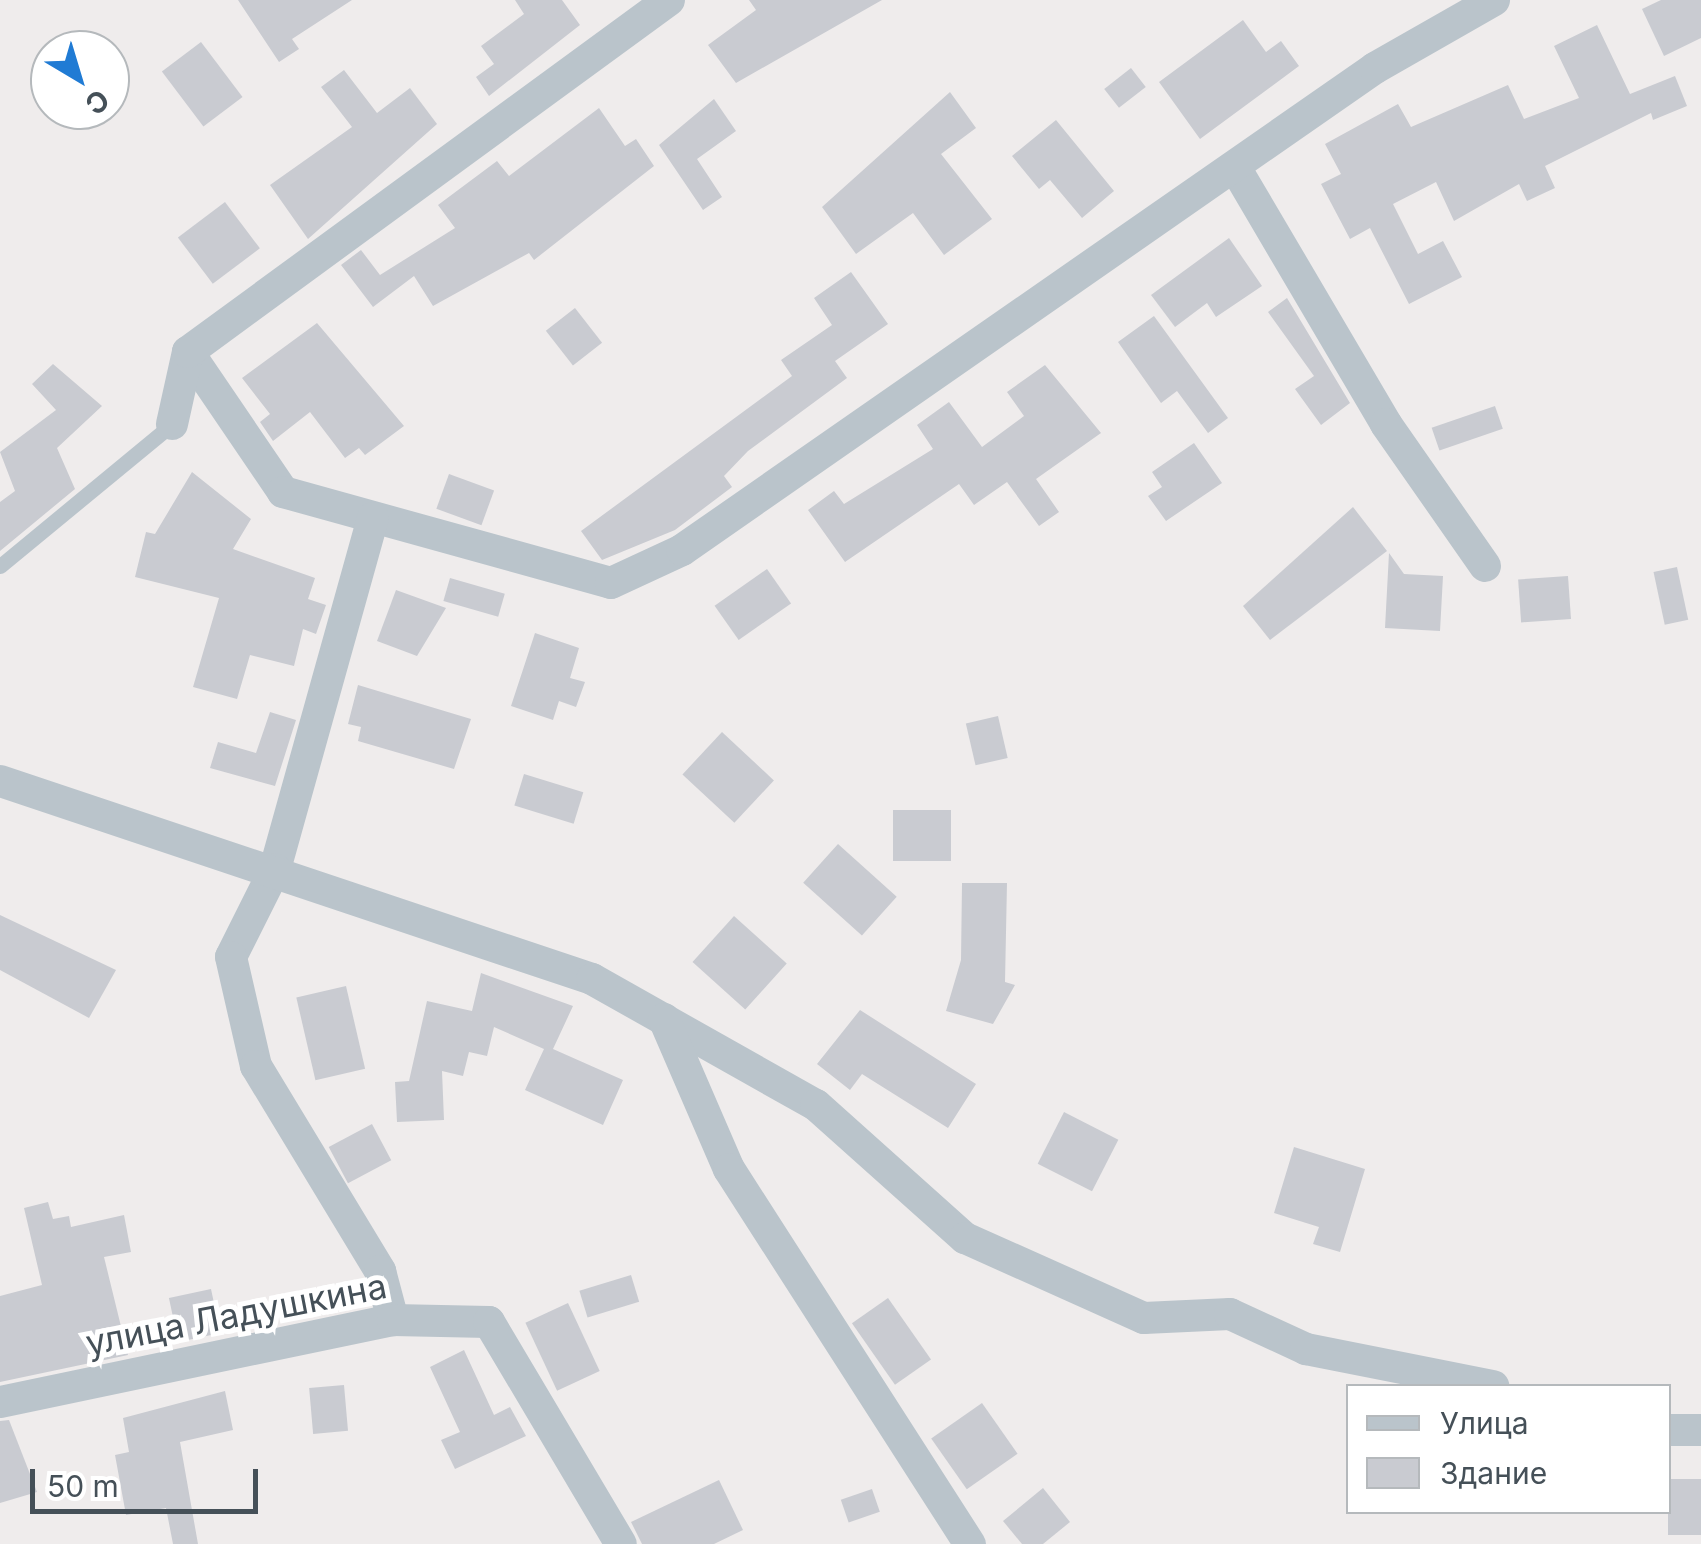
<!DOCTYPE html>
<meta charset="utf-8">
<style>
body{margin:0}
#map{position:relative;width:1701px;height:1544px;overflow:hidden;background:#efecec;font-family:Inter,sans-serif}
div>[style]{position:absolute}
.building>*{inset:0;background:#c9cbd1;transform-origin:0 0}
.service>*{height:15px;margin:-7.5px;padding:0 7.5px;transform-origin:7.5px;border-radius:7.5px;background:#bac4cb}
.minor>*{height:32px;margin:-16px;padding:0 16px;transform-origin:16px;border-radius:16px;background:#bac4cb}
span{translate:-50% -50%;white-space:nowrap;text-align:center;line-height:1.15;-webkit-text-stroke:10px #fff;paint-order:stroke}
.street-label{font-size:35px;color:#455058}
.legend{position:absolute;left:1346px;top:1384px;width:325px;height:130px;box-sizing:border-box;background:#fff;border:2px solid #b5b9bc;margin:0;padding:12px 18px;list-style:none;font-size:30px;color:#455058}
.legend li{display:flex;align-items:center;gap:20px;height:50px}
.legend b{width:50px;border:2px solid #b5b9bc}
.north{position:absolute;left:30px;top:30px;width:100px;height:100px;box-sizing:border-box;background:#fff;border:2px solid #b5b9bc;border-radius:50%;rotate:142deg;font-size:28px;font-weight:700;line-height:40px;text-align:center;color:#455058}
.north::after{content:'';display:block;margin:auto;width:35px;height:45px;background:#207bd4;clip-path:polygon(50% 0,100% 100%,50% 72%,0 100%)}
.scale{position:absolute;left:30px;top:1469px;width:228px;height:45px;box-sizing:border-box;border:5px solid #455058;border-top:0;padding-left:12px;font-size:30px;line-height:35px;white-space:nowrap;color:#455058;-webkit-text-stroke:8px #fff;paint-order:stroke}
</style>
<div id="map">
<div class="building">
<div style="clip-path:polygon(238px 0,352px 0,292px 39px,299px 49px,279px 62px)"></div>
<div style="clip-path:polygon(515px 0,562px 0,580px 25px,489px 96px,476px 77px,494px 64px,481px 46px,524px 14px)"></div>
<div style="clip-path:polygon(749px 0,882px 0,736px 83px,708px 45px,756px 10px)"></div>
<div style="clip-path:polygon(1661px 0,1701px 0,1701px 38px,1664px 56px,1642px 9px)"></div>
<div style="clip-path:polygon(1243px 20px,1266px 52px,1281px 41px,1299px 66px,1200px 139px,1159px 82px)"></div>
<div style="clip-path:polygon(1597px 25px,1630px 94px,1675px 76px,1687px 106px,1653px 120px,1651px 113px,1545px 166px,1555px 188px,1527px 201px,1519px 184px,1454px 221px,1436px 182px,1393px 204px,1418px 254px,1443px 241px,1462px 277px,1409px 304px,1370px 228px,1350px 239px,1321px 184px,1341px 174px,1325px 144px,1398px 104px,1411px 127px,1508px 85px,1524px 119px,1579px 98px,1554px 46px)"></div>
<div style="left:201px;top:42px;width:69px;height:49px;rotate:53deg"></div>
<div style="left:1131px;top:68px;width:24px;height:34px;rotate:52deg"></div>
<div style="clip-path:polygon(344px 70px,377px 113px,410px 88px,437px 124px,308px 239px,270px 185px,352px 127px,321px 87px)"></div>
<div style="clip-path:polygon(950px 92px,976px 128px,941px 154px,992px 219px,944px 255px,913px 213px,856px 254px,822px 207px)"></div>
<div style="clip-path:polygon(714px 99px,736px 131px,697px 159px,722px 197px,703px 210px,659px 145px)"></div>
<div style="clip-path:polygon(599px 108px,625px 146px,636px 139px,654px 166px,534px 260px,529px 253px,433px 306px,414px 276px,373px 307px,341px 265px,361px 250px,380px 275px,455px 228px,438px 205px,497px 161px,509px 176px)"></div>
<div style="clip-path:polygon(1056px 120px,1114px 191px,1082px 218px,1050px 180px,1039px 189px,1012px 156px)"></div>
<div style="left:225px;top:202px;width:58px;height:59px;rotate:53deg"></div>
<div style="clip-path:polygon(1229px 238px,1262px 286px,1216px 317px,1207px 303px,1175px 327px,1151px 295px)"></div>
<div style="clip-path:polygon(851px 272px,888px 324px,835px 361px,847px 378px,748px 451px,724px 476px,732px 487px,675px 530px,602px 560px,581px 531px,792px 376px,781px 360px,832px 325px,814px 298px)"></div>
<div style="clip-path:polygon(1287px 298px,1350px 403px,1321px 425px,1295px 389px,1314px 376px,1268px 312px)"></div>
<div style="left:575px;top:308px;width:44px;height:37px;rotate:52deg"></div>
<div style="clip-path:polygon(1154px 316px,1228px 418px,1208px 433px,1177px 391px,1161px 403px,1118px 342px)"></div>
<div style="clip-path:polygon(317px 323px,404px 426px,365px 455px,359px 448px,345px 458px,310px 412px,273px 441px,260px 422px,270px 414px,242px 378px)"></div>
<div style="clip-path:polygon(53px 364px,102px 406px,57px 448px,75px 489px,0 551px,0 502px,15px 491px,0 452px,56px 410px,32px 384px)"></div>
<div style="clip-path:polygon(1045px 365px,1101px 433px,1036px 479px,1059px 512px,1039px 526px,1007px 482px,974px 505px,959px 484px,845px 562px,808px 510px,834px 491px,844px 504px,933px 449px,917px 425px,949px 402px,982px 447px,1024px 416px,1007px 392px)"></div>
<div style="left:1495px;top:406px;width:24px;height:67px;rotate:71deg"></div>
<div style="clip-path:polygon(1194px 443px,1222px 483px,1166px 521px,1148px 496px,1162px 487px,1152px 472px)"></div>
<div style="clip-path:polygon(192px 472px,251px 519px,233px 549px,315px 578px,308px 599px,326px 605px,316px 634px,303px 629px,294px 666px,250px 655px,237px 699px,193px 687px,219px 598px,135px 577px,146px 532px,155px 534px)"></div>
<div style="left:449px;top:474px;width:48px;height:37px;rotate:20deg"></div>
<div style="clip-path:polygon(1353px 507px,1387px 551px,1270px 640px,1243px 606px)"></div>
<div style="clip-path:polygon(1389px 553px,1404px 574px,1443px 576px,1440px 631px,1385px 628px)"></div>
<div style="left:1677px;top:567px;width:54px;height:24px;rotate:78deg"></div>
<div style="left:767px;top:569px;width:42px;height:64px;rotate:55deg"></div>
<div style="left:1568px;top:576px;width:43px;height:50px;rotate:86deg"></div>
<div style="left:450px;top:578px;width:57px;height:24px;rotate:16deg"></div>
<div style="clip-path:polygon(396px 590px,446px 608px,417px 656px,377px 641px)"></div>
<div style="clip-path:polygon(535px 633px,579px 648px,570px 678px,585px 682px,576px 707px,559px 701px,553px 720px,511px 706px)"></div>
<div style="clip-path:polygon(358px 685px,471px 719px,454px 769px,358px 741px,361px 727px,348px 724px)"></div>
<div style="clip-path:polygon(270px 712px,296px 720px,275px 786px,210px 768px,218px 742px,256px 753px)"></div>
<div style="left:998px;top:716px;width:43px;height:33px;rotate:77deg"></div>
<div style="left:722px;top:732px;width:71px;height:58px;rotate:43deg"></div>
<div style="left:524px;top:774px;width:62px;height:33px;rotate:17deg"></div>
<div style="left:893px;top:810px;width:58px;height:51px"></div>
<div style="left:838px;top:844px;width:79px;height:52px;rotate:42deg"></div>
<div style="clip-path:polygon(962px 883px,1007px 883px,1005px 982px,1015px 985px,993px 1024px,946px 1011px,961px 960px)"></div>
<div style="clip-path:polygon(0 915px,116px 970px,89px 1018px,0 970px)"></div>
<div style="left:734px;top:916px;width:71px;height:62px;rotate:42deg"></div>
<div style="clip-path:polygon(481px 973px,573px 1006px,553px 1049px,623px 1080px,603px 1125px,525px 1090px,544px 1049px,494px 1027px,487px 1056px,469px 1052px,463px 1076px,442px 1071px,444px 1120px,397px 1122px,395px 1082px,409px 1081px,427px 1001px,472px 1011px)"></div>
<div style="left:346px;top:986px;width:85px;height:51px;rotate:77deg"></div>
<div style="clip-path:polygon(860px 1010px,976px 1084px,948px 1128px,862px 1074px,850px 1090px,817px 1064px)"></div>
<div style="left:1064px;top:1112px;width:61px;height:58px;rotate:27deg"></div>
<div style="left:372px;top:1124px;width:41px;height:49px;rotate:62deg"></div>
<div style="clip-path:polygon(1294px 1147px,1365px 1169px,1340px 1252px,1313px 1244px,1319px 1227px,1274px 1213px)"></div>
<div style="clip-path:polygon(48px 1202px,53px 1219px,69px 1216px,71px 1227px,124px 1215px,131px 1252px,104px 1257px,128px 1355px,0 1382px,0 1296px,42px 1285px,24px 1208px)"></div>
<div style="left:631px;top:1275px;width:28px;height:54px;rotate:73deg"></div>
<div style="left:211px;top:1289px;width:45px;height:43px;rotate:78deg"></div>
<div style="left:888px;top:1298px;width:75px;height:44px;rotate:55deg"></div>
<div style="left:568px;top:1303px;width:75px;height:47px;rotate:65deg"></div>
<div style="clip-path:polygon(464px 1350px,494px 1415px,510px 1407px,526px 1436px,455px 1469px,441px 1440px,460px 1432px,430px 1367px)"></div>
<div style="left:344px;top:1385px;width:46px;height:35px;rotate:85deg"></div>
<div style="clip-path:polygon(225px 1391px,233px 1430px,180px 1442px,198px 1544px,173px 1544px,166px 1508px,126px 1515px,115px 1455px,129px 1452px,123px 1418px)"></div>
<div style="left:982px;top:1403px;width:62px;height:62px;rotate:55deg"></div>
<div style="clip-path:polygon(9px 1420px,37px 1492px,0 1503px,0 1421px)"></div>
<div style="left:1668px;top:1479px;width:33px;height:56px"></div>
<div style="clip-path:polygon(719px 1480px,743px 1530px,714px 1544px,642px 1544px,631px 1522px)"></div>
<div style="clip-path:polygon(1043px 1488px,1070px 1522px,1043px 1544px,1022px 1544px,1003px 1521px)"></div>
<div style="left:872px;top:1489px;width:24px;height:33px;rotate:71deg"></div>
</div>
<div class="service">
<div style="left:0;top:566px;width:223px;rotate:-39.5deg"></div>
</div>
<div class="minor">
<div style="left:1236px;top:169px;width:296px;rotate:59.5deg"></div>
<div style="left:1386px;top:424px;width:173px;rotate:55.1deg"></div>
<div style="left:188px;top:352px;width:169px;rotate:55.8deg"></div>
<div style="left:283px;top:492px;width:340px;rotate:15.5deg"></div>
<div style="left:611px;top:583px;width:78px;rotate:-24.9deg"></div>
<div style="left:682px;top:550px;width:844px;rotate:-34.82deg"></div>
<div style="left:1375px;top:68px;width:137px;rotate:-29.7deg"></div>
<div style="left:172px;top:424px;width:74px;rotate:-77.5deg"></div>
<div style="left:188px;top:352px;width:596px;rotate:-36.2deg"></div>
<div style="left:373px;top:518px;width:364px;rotate:105.6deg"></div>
<div style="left:275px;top:869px;width:98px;rotate:116.6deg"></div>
<div style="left:231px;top:957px;width:112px;rotate:77.1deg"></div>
<div style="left:256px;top:1066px;width:240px;rotate:58.8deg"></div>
<div style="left:380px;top:1271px;width:51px;rotate:75.1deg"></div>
<div style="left:0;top:781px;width:624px;rotate:18.49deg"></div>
<div style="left:592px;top:979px;width:257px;rotate:29.4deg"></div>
<div style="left:816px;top:1105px;width:200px;rotate:41.8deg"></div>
<div style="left:965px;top:1238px;width:196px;rotate:24.1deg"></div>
<div style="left:1144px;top:1318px;width:86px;rotate:-2.7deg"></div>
<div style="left:1230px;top:1314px;width:84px;rotate:24.7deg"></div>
<div style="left:1306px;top:1349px;width:191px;rotate:11.2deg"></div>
<div style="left:664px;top:1019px;width:163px;rotate:66.6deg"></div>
<div style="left:729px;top:1169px;width:446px;rotate:57.3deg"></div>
<div style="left:0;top:1402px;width:401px;rotate:-11.8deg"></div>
<div style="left:393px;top:1320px;width:96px;rotate:1.2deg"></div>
<div style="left:489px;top:1322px;width:258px;rotate:59.3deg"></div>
<div style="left:1668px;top:1430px;width:33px"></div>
</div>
<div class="street-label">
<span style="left:236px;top:1314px;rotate:-11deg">улица Ладушкина</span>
</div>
<ul class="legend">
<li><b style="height:12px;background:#bac4cb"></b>Улица</li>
<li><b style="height:28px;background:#c9cbd1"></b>Здание</li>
</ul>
<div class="north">С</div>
<div class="scale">50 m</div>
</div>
